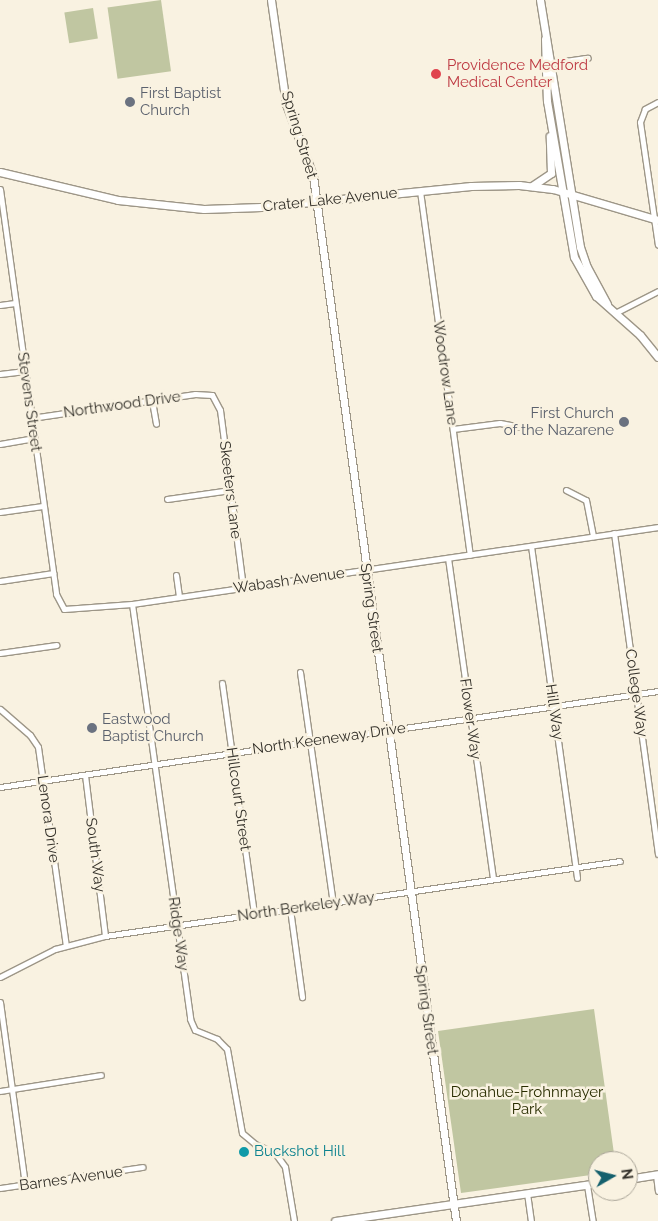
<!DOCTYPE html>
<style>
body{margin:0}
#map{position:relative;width:658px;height:1221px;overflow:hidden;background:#f9f2e1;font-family:Raleway,sans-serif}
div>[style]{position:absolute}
.green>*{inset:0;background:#c0c6a1;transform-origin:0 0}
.roads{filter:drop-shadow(1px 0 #9d9687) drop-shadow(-1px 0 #9d9687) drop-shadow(0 1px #9d9687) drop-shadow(0 -1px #9d9687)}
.street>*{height:5px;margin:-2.5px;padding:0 2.5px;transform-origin:2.5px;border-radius:2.5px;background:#fff}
.secondary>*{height:7px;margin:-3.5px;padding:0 3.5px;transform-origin:3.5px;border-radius:3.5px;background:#fff}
.dots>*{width:14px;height:14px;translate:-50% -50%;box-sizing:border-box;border:2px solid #f9f2e1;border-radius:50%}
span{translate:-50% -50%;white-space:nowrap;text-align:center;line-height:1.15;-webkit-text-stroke:5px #f9f2e1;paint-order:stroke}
.health-label{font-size:15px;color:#be3a42}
.left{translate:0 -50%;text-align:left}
.worship-label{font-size:15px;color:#5b616d}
.right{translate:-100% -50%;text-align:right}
.street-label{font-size:15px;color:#34312a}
.park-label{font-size:15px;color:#292d00}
.culture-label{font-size:15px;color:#0d838f}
.north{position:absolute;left:588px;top:1151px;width:50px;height:50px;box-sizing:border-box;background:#f9f2e1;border:1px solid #aaa598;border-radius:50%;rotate:82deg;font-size:14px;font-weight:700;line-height:20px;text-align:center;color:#34312a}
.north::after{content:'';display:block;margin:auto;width:18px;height:22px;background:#15606d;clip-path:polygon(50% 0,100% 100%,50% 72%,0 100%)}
</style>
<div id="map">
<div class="green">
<div style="left:161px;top:0;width:72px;height:54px;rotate:82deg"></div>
<div style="left:93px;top:8px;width:31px;height:29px;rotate:81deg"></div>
<div style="clip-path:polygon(594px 1009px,615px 1161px,598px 1161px,598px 1174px,461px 1193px,438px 1031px)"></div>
</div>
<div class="roads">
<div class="street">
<div style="left:551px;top:63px;width:37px;rotate:-8deg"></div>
<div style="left:658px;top:102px;width:15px;rotate:152deg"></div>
<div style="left:645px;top:109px;width:14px;rotate:111deg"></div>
<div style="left:640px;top:122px;width:124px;rotate:81.7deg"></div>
<div style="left:0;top:189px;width:409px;rotate:82.1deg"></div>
<div style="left:56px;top:594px;width:17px;rotate:62deg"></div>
<div style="left:64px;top:609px;width:68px;rotate:-4.2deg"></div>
<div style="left:132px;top:604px;width:532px;rotate:-8.33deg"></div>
<div style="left:420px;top:191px;width:367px;rotate:82.2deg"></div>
<div style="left:0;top:305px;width:15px;rotate:-8deg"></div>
<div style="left:615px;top:313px;width:48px;rotate:-27.1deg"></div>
<div style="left:0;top:374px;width:25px;rotate:-7deg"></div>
<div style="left:152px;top:401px;width:23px;rotate:80deg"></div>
<div style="left:31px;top:418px;width:166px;rotate:-8.3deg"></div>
<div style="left:195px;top:394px;width:17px;rotate:3deg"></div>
<div style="left:212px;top:395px;width:17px;rotate:62deg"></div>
<div style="left:220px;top:410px;width:178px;rotate:82.6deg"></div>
<div style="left:453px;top:429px;width:47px;rotate:-7.3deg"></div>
<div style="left:500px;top:423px;width:21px;rotate:11deg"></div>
<div style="left:0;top:444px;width:35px;rotate:-10deg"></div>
<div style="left:566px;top:490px;width:22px;rotate:27deg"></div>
<div style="left:586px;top:500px;width:37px;rotate:79deg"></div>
<div style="left:167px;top:499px;width:64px;rotate:-8.1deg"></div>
<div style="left:0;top:512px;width:43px;rotate:-7.9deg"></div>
<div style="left:614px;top:533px;width:324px;rotate:82.2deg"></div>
<div style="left:531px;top:546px;width:335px;rotate:82.1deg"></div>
<div style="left:448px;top:558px;width:324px;rotate:82deg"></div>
<div style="left:176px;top:575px;width:21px;rotate:82deg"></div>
<div style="left:0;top:581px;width:54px;rotate:-8.6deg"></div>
<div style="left:132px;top:604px;width:419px;rotate:82deg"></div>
<div style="left:190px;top:1019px;width:12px;rotate:66deg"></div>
<div style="left:195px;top:1030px;width:24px;rotate:22deg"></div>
<div style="left:217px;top:1039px;width:14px;rotate:45deg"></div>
<div style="left:227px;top:1049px;width:85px;rotate:79.9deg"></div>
<div style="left:242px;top:1133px;width:17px;rotate:40deg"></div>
<div style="left:255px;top:1144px;width:22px;rotate:24deg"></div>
<div style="left:275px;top:1153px;width:17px;rotate:54deg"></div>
<div style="left:285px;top:1167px;width:55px;rotate:80.5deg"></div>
<div style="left:0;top:653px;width:57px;rotate:-8.1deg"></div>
<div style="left:300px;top:672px;width:233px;rotate:81.9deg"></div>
<div style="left:222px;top:683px;width:233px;rotate:82.1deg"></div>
<div style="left:0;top:709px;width:40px;rotate:41deg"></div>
<div style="left:30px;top:735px;width:14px;rotate:56deg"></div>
<div style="left:38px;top:747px;width:200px;rotate:82deg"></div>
<div style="left:85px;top:775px;width:162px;rotate:82.9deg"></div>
<div style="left:0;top:787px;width:665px;rotate:-8.3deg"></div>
<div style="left:290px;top:909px;width:89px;rotate:82.2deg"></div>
<div style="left:0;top:977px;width:62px;rotate:-27deg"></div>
<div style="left:55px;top:949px;width:52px;rotate:-14.6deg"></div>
<div style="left:105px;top:936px;width:520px;rotate:-8.29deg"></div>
<div style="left:0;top:1002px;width:185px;rotate:82.2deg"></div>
<div style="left:0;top:1091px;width:102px;rotate:-9deg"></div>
<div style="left:656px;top:1175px;width:16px;rotate:83deg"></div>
<div style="left:587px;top:1185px;width:36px;rotate:81deg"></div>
<div style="left:0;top:1188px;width:144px;rotate:-8.4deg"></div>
<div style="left:527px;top:1193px;width:28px;rotate:82deg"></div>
</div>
<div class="secondary">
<div style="left:271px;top:0;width:105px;rotate:81.8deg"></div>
<div style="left:286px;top:104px;width:77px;rotate:69.4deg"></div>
<div style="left:313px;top:176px;width:1055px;rotate:82.21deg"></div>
<div style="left:540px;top:0;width:250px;rotate:80.8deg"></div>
<div style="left:580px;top:247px;width:21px;rotate:71deg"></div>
<div style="left:587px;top:267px;width:42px;rotate:61.6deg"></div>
<div style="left:545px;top:39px;width:62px;rotate:88.2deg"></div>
<div style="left:547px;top:101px;width:158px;rotate:80.2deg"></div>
<div style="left:574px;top:257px;width:45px;rotate:60.6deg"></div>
<div style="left:596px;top:296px;width:59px;rotate:41.6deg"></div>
<div style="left:640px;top:335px;width:28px;rotate:51deg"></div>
<div style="left:0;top:172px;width:121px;rotate:13.3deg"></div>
<div style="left:118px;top:200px;width:86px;rotate:6deg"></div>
<div style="left:204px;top:209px;width:57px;rotate:-2deg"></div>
<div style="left:261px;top:207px;width:211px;rotate:-5.7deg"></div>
<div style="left:471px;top:186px;width:48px;rotate:-1.2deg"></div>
<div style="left:519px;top:185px;width:34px;rotate:7deg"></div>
<div style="left:553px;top:189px;width:109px;rotate:16.4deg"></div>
<div style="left:532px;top:186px;width:23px;rotate:-34deg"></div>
<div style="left:551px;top:173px;width:37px;rotate:-92deg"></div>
<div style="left:628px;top:1179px;width:30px;rotate:-9deg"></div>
<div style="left:335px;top:1221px;width:266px;rotate:-8.2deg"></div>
</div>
</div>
<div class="dots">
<div style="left:436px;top:74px;background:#e0444e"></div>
<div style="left:130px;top:102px;background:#6b7280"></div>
<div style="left:624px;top:422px;background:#6b7280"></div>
<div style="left:92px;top:728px;background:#6b7280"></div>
<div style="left:244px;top:1152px;background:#0f9aa8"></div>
</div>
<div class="health-label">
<span class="left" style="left:447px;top:74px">Providence Medford<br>Medical Center</span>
</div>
<div class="worship-label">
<span class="left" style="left:140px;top:102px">First Baptist<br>Church</span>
<span class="right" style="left:614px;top:422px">First Church<br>of the Nazarene</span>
<span class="left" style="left:102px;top:728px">Eastwood<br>Baptist Church</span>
</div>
<div class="street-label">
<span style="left:299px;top:135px;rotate:73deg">Spring Street</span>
<span style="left:330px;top:200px;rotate:-6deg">Crater Lake Avenue</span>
<span style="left:445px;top:373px;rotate:82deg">Woodrow Lane</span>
<span style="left:29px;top:402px;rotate:82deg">Stevens Street</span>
<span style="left:122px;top:405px;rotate:-8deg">Northwood Drive</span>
<span style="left:230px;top:490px;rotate:83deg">Skeeters Lane</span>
<span style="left:289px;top:581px;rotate:-8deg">Wabash Avenue</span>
<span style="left:371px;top:608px;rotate:82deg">Spring Street</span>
<span style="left:636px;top:693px;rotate:82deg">College Way</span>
<span style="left:554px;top:712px;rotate:82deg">Hill Way</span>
<span style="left:470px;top:719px;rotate:82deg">Flower Way</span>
<span style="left:329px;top:739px;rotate:-8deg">North Keeneway Drive</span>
<span style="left:238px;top:799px;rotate:82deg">Hillcourt Street</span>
<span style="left:48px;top:819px;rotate:82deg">Lenora Drive</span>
<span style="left:95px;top:855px;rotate:83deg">South Way</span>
<span style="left:306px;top:907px;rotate:-8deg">North Berkeley Way</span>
<span style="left:178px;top:934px;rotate:82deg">Ridge Way</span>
<span style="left:426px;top:1010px;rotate:82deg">Spring Street</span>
<span style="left:71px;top:1179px;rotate:-8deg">Barnes Avenue</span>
</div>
<div class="park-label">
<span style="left:527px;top:1101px">Donahue-Frohnmayer<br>Park</span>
</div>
<div class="culture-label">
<span class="left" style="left:254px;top:1152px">Buckshot Hill</span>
</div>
<div class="north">N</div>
</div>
